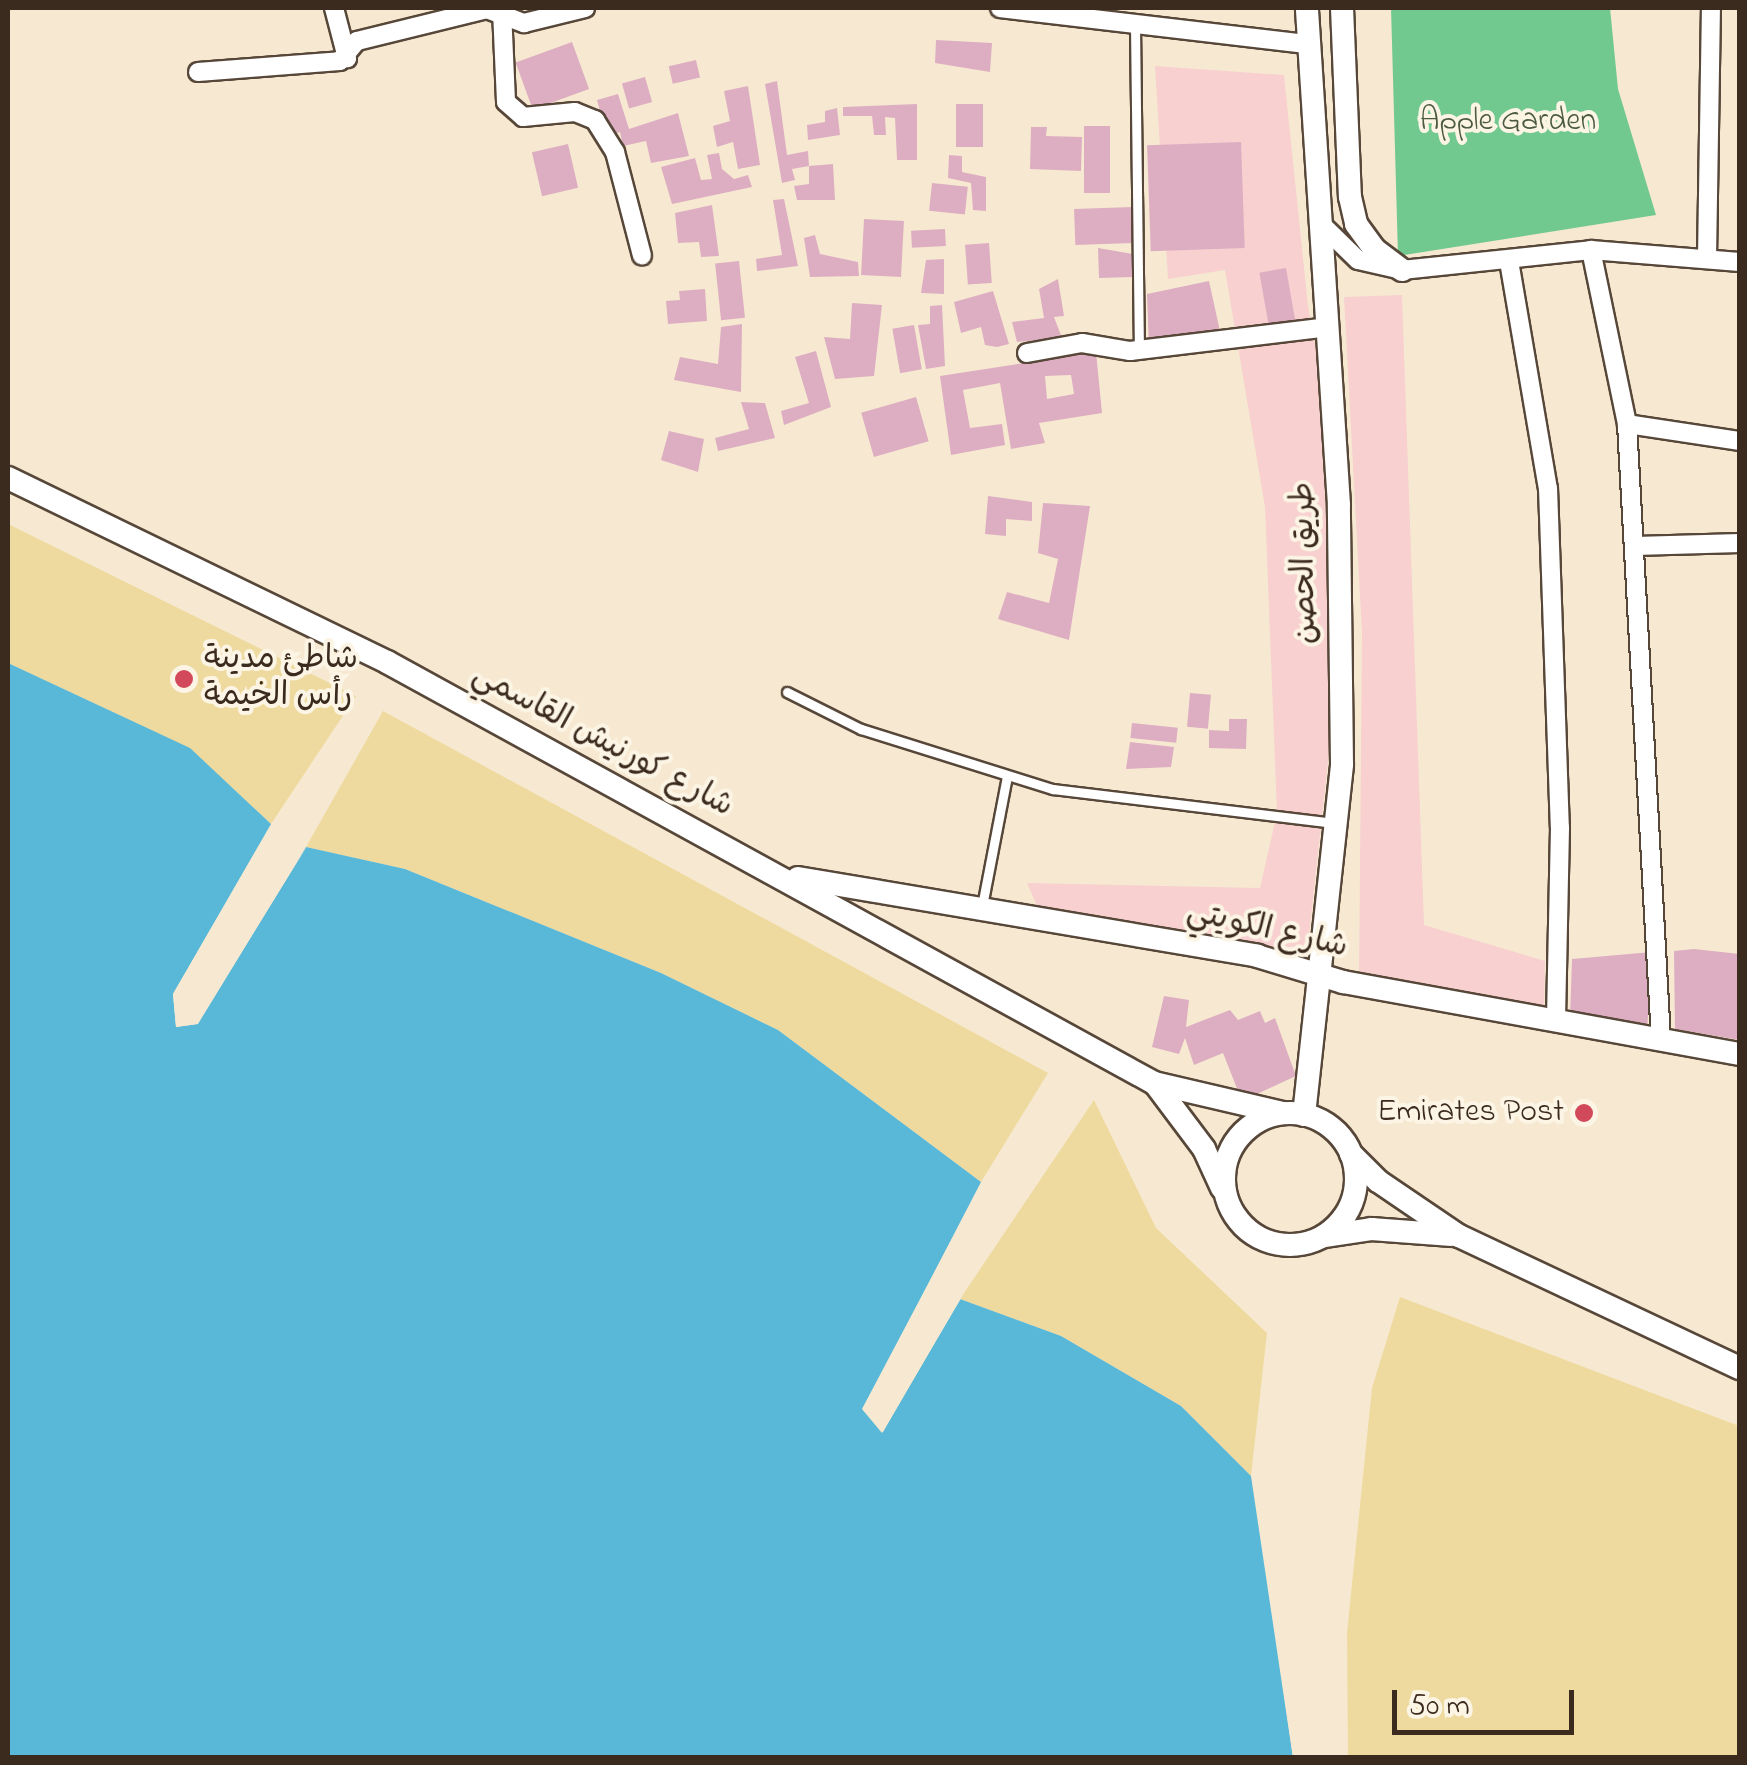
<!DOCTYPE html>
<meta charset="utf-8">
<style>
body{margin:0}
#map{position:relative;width:1747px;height:1765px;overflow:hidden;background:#f7e9d1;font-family:"Indie Flower","Playpen Sans Arabic",sans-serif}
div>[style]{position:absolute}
.built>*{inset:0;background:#f7d0cf}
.green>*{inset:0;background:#71c98f}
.sand>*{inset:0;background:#eeda9e}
.water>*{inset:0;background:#59b8d8}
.pier>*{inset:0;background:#f7e9d1}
.building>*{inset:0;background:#ddaec2;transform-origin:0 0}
.roads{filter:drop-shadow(2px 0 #574739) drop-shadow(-2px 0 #574739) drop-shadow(0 2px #574739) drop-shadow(0 -2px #574739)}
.service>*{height:9px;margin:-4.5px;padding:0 4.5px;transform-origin:4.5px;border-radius:4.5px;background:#fff}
.minor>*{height:18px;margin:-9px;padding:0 9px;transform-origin:9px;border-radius:9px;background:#fff}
.tertiary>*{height:22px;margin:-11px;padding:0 11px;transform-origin:11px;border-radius:11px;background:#fff}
.tertiary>.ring{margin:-11px;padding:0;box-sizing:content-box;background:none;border:22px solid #fff;border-radius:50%}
.dots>*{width:28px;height:28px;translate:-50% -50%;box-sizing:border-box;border:5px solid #fcf5e5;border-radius:50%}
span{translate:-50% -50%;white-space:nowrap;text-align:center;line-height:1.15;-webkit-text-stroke:8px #fcf5e5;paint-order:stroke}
.park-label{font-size:32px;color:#4b5a40}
.street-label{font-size:32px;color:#3b2a1e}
.poi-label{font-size:32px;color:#3b2a1e}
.left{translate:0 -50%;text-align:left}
.right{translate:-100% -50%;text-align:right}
.frame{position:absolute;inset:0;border:10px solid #3b2a1e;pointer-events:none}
.scale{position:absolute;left:1392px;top:1690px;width:182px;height:45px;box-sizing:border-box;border:5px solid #3b2a1e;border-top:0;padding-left:12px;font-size:30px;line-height:35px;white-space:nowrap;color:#3b2a1e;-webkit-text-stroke:8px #fcf5e5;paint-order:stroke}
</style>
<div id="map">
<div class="built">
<div style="clip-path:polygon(1155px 66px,1284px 75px,1308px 306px,1332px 438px,1332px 725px,1308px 944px,1288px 956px,1174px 929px,1038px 908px,1027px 883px,1260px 888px,1277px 813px,1265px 507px,1225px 270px,1168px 279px)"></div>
<div style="clip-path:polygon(1402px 295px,1424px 925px,1545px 961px,1544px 1012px,1359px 981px,1362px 634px,1344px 297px)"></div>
</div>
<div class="green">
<div style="clip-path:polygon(1391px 8px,1610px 8px,1618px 89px,1656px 215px,1398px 256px)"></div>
</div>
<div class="sand">
<div style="clip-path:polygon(8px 524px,356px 696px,271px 824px,189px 748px,8px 663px)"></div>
<div style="clip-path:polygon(383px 711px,1048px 1073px,981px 1182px,778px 1030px,661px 973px,405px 869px,306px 847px)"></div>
<div style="clip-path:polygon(1094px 1100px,1156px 1228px,1267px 1333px,1251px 1476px,1181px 1406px,1061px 1336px,960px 1299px)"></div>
<div style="clip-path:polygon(1400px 1297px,1739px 1426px,1739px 1757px,1348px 1757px,1347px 1633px,1372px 1388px)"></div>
</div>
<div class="water">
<div style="clip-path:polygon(8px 663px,190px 748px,271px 824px,173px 994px,176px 1027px,198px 1024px,306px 847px,405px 869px,661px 973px,778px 1030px,981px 1182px,863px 1410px,883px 1432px,960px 1299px,1061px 1336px,1181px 1406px,1251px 1476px,1293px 1758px,8px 1758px)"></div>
</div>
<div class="pier">
<div style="clip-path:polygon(274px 820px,178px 995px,181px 1021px,194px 1019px,309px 843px,197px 1024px,176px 1027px,173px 994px)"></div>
<div style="clip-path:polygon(984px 1178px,868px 1409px,881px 1424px,956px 1296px,963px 1295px,882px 1433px,862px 1409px)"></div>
<div style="clip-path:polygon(1252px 1470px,1256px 1476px,1298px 1758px,1293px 1757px)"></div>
</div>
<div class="building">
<div style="clip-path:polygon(936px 40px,992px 43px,990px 72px,935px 63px)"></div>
<div style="left:572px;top:42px;width:50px;height:60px;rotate:70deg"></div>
<div style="left:696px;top:60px;width:18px;height:28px;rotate:77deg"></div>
<div style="left:645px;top:77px;width:26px;height:24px;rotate:74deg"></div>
<div style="clip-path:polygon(777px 81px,787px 155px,808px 151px,809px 166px,792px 169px,795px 180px,782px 183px,765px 84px)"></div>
<div style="clip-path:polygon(748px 86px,760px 165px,738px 169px,733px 142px,717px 147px,713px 126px,730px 121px,724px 91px)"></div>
<div style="clip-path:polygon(618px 94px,629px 129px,678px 113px,689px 156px,651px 163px,646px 141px,623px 146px,620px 132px,607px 136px,597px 100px)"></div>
<div style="clip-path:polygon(917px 104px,917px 160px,897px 160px,895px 118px,885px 117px,886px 135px,874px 135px,872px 116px,843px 116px,843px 107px)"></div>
<div style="left:956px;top:104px;width:27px;height:43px"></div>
<div style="clip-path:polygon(837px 108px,840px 135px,808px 140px,807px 125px,825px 122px,825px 111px)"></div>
<div style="left:1084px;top:126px;width:26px;height:67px"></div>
<div style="clip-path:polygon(1031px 127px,1047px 127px,1046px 136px,1082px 137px,1081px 171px,1030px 169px)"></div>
<div style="left:1241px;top:142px;width:106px;height:94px;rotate:88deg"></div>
<div style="left:568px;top:144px;width:45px;height:37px;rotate:77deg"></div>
<div style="clip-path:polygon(719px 153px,722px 169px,734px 179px,748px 175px,752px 187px,672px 204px,661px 167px,695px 158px,701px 180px,712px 179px,707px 155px)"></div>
<div style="clip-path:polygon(949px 155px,962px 156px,962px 172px,986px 177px,986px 211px,973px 210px,971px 183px,948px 178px)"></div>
<div style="clip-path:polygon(833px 164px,835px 200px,797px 200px,794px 186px,809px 184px,809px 166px)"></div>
<div style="left:932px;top:183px;width:36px;height:28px;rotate:6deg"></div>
<div style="clip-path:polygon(784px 199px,798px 266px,757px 271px,756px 259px,782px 255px,773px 200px)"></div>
<div style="clip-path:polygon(712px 205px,719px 256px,701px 257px,699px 242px,678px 243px,675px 213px)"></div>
<div style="left:1132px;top:207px;width:36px;height:58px;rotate:88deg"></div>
<div style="left:864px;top:219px;width:40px;height:56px;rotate:3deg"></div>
<div style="left:945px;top:229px;width:17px;height:34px;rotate:87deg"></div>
<div style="clip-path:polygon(815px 235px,820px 254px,858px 262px,859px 276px,810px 277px,804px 238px)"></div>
<div style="left:989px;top:243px;width:40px;height:24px;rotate:86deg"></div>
<div style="clip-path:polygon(1098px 248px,1133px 254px,1133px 277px,1099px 278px)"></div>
<div style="clip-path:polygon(944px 259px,944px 294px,921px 293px,926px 260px)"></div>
<div style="left:739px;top:261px;width:57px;height:24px;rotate:84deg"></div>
<div style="left:1286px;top:268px;width:55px;height:27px;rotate:80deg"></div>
<div style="clip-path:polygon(1058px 279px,1064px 316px,1054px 317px,1062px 338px,1017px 342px,1012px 322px,1044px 318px,1039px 289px)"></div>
<div style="clip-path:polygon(1209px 281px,1221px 336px,1149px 346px,1147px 294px)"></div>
<div style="clip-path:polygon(705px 289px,707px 321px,668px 324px,666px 301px,680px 300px,679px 291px)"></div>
<div style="clip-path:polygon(993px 291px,1009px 344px,997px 347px,985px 345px,981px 327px,961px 333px,954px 302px)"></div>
<div style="clip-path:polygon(852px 303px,882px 305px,874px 376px,835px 379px,824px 337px,850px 339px)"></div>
<div style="clip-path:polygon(942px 305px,945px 366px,926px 369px,918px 325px,930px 324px,930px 306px)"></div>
<div style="clip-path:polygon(742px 324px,741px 392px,674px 380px,680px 357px,718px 364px,721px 327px)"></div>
<div style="left:914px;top:325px;width:45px;height:22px;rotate:80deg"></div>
<div style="clip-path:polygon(816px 351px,831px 407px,784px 425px,781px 411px,809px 403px,795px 357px)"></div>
<div style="clip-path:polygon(evenodd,1096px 352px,1102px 413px,1039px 423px,1045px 443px,1011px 449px,1000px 383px,963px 390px,970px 428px,1002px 424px,1005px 445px,951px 455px,940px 376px,1096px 352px,1071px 375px,1074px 394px,1047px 399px,1045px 376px,1071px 375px)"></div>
<div style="left:916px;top:397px;width:46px;height:57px;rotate:74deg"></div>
<div style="clip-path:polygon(741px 402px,765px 403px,775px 438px,718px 451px,715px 438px,749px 429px)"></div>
<div style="clip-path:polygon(669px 431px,704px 439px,698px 472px,661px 460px)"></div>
<div style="clip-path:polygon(988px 496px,1032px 502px,1032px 521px,1006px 519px,1006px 536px,985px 534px)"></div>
<div style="clip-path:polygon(1043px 503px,1090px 506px,1069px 640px,998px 619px,1007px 592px,1049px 603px,1058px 559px,1038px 553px)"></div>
<div style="left:1190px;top:693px;width:21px;height:34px;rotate:5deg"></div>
<div style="clip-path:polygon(1229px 719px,1247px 719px,1246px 749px,1209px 748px,1209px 730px,1229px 731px)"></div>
<div style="left:1132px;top:723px;width:46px;height:15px;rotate:6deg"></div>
<div style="clip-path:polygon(1130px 742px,1174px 747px,1171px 767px,1126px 769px)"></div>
<div style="clip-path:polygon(1694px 949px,1740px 954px,1740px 1040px,1675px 1029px,1674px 951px)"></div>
<div style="clip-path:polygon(1652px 952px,1647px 1031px,1570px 1018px,1572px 959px)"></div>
<div style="clip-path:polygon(1164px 996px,1189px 1000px,1186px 1027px,1230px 1010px,1238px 1020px,1260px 1011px,1265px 1023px,1275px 1018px,1296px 1076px,1242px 1101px,1223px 1053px,1194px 1065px,1185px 1038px,1179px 1054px,1152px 1047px)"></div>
</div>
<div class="roads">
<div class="service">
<div style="left:1135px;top:26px;width:324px;rotate:89.3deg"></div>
<div style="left:787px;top:692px;width:83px;rotate:26.6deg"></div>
<div style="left:861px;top:729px;width:201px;rotate:17.4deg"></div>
<div style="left:1053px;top:789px;width:281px;rotate:6.9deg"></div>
<div style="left:982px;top:906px;width:132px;rotate:-79.1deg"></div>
</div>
<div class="minor">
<div style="left:334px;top:8px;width:52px;rotate:75.4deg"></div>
<div style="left:1000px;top:8px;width:310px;rotate:6.7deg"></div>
<div style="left:502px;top:10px;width:92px;rotate:87.5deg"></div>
<div style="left:506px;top:102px;width:23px;rotate:41deg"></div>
<div style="left:523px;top:117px;width:52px;rotate:-5.5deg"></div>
<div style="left:575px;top:112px;width:22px;rotate:22deg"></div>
<div style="left:595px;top:120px;width:38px;rotate:58deg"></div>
<div style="left:615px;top:152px;width:107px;rotate:75.4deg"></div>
<div style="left:198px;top:72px;width:142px;rotate:-4.4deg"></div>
<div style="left:340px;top:61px;width:26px;rotate:-50deg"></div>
<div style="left:357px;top:41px;width:134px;rotate:-13.8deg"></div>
<div style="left:487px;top:9px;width:40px;rotate:21deg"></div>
<div style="left:524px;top:23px;width:63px;rotate:-13.8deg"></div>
<div style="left:1319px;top:222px;width:54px;rotate:44.3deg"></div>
<div style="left:1358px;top:260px;width:45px;rotate:12.8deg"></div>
<div style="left:1402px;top:270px;width:190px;rotate:-6deg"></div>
<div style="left:1591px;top:250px;width:149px;rotate:4.6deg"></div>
<div style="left:1591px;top:250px;width:178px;rotate:78.3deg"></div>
<div style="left:1627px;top:424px;width:114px;rotate:8.6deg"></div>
<div style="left:1707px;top:259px;width:251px;rotate:-89.1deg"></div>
<div style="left:1509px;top:261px;width:230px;rotate:80.3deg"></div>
<div style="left:1548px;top:488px;width:340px;rotate:88deg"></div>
<div style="left:1560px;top:828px;width:193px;rotate:91.2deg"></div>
<div style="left:1027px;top:353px;width:56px;rotate:-10.3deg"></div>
<div style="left:1082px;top:343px;width:49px;rotate:9.5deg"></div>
<div style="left:1130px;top:351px;width:198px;rotate:-6.9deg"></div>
<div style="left:1627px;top:424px;width:617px;rotate:86.84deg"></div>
<div style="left:1635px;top:546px;width:105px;rotate:-1.6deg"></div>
</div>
<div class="tertiary">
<div style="left:1342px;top:8px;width:189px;rotate:87.6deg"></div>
<div style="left:1350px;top:197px;width:28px;rotate:77deg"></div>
<div style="left:1356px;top:224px;width:31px;rotate:54deg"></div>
<div style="left:1374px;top:249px;width:35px;rotate:37deg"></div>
<div style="left:8px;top:478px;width:421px;rotate:25.9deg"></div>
<div style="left:387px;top:662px;width:875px;rotate:28.76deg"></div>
<div style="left:1154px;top:1083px;width:132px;rotate:13.1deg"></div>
<div style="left:798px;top:878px;width:466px;rotate:9.6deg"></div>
<div style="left:1257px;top:956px;width:90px;rotate:16.8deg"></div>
<div style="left:1343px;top:982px;width:403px;rotate:10.3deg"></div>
<div style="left:1156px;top:1085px;width:80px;rotate:53.1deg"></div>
<div style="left:1204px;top:1149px;width:43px;rotate:65.2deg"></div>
<div class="ring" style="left:1224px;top:1113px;width:110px;height:110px"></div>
<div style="left:1304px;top:1115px;width:353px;rotate:-83.8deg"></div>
<div style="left:1342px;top:764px;width:259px;rotate:-90.7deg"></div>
<div style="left:1339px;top:505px;width:498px;rotate:-93.7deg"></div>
<div style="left:1351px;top:1154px;width:38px;rotate:45deg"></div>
<div style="left:1378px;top:1181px;width:98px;rotate:34.2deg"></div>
<div style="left:1459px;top:1236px;width:310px;rotate:25.2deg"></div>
<div style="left:1326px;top:1236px;width:47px;rotate:-8.7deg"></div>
<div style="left:1372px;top:1229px;width:79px;rotate:4.3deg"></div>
</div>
</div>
<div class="dots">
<div style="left:184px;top:679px;background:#d1495b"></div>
<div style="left:1584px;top:1113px;background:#d1495b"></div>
</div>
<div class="park-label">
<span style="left:1508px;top:122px">Apple Garden</span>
</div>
<div class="street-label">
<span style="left:1306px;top:563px;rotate:-91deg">طريق الحصن</span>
<span style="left:602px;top:742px;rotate:28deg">شارع كورنيش القاسمي</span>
<span style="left:1267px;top:931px;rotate:13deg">شارع الكويتي</span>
</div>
<div class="poi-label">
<span class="left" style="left:204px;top:679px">شاطئ مدينة<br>رأس الخيمة</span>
<span class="right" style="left:1564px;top:1113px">Emirates Post</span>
</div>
<div class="frame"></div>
<div class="scale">50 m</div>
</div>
